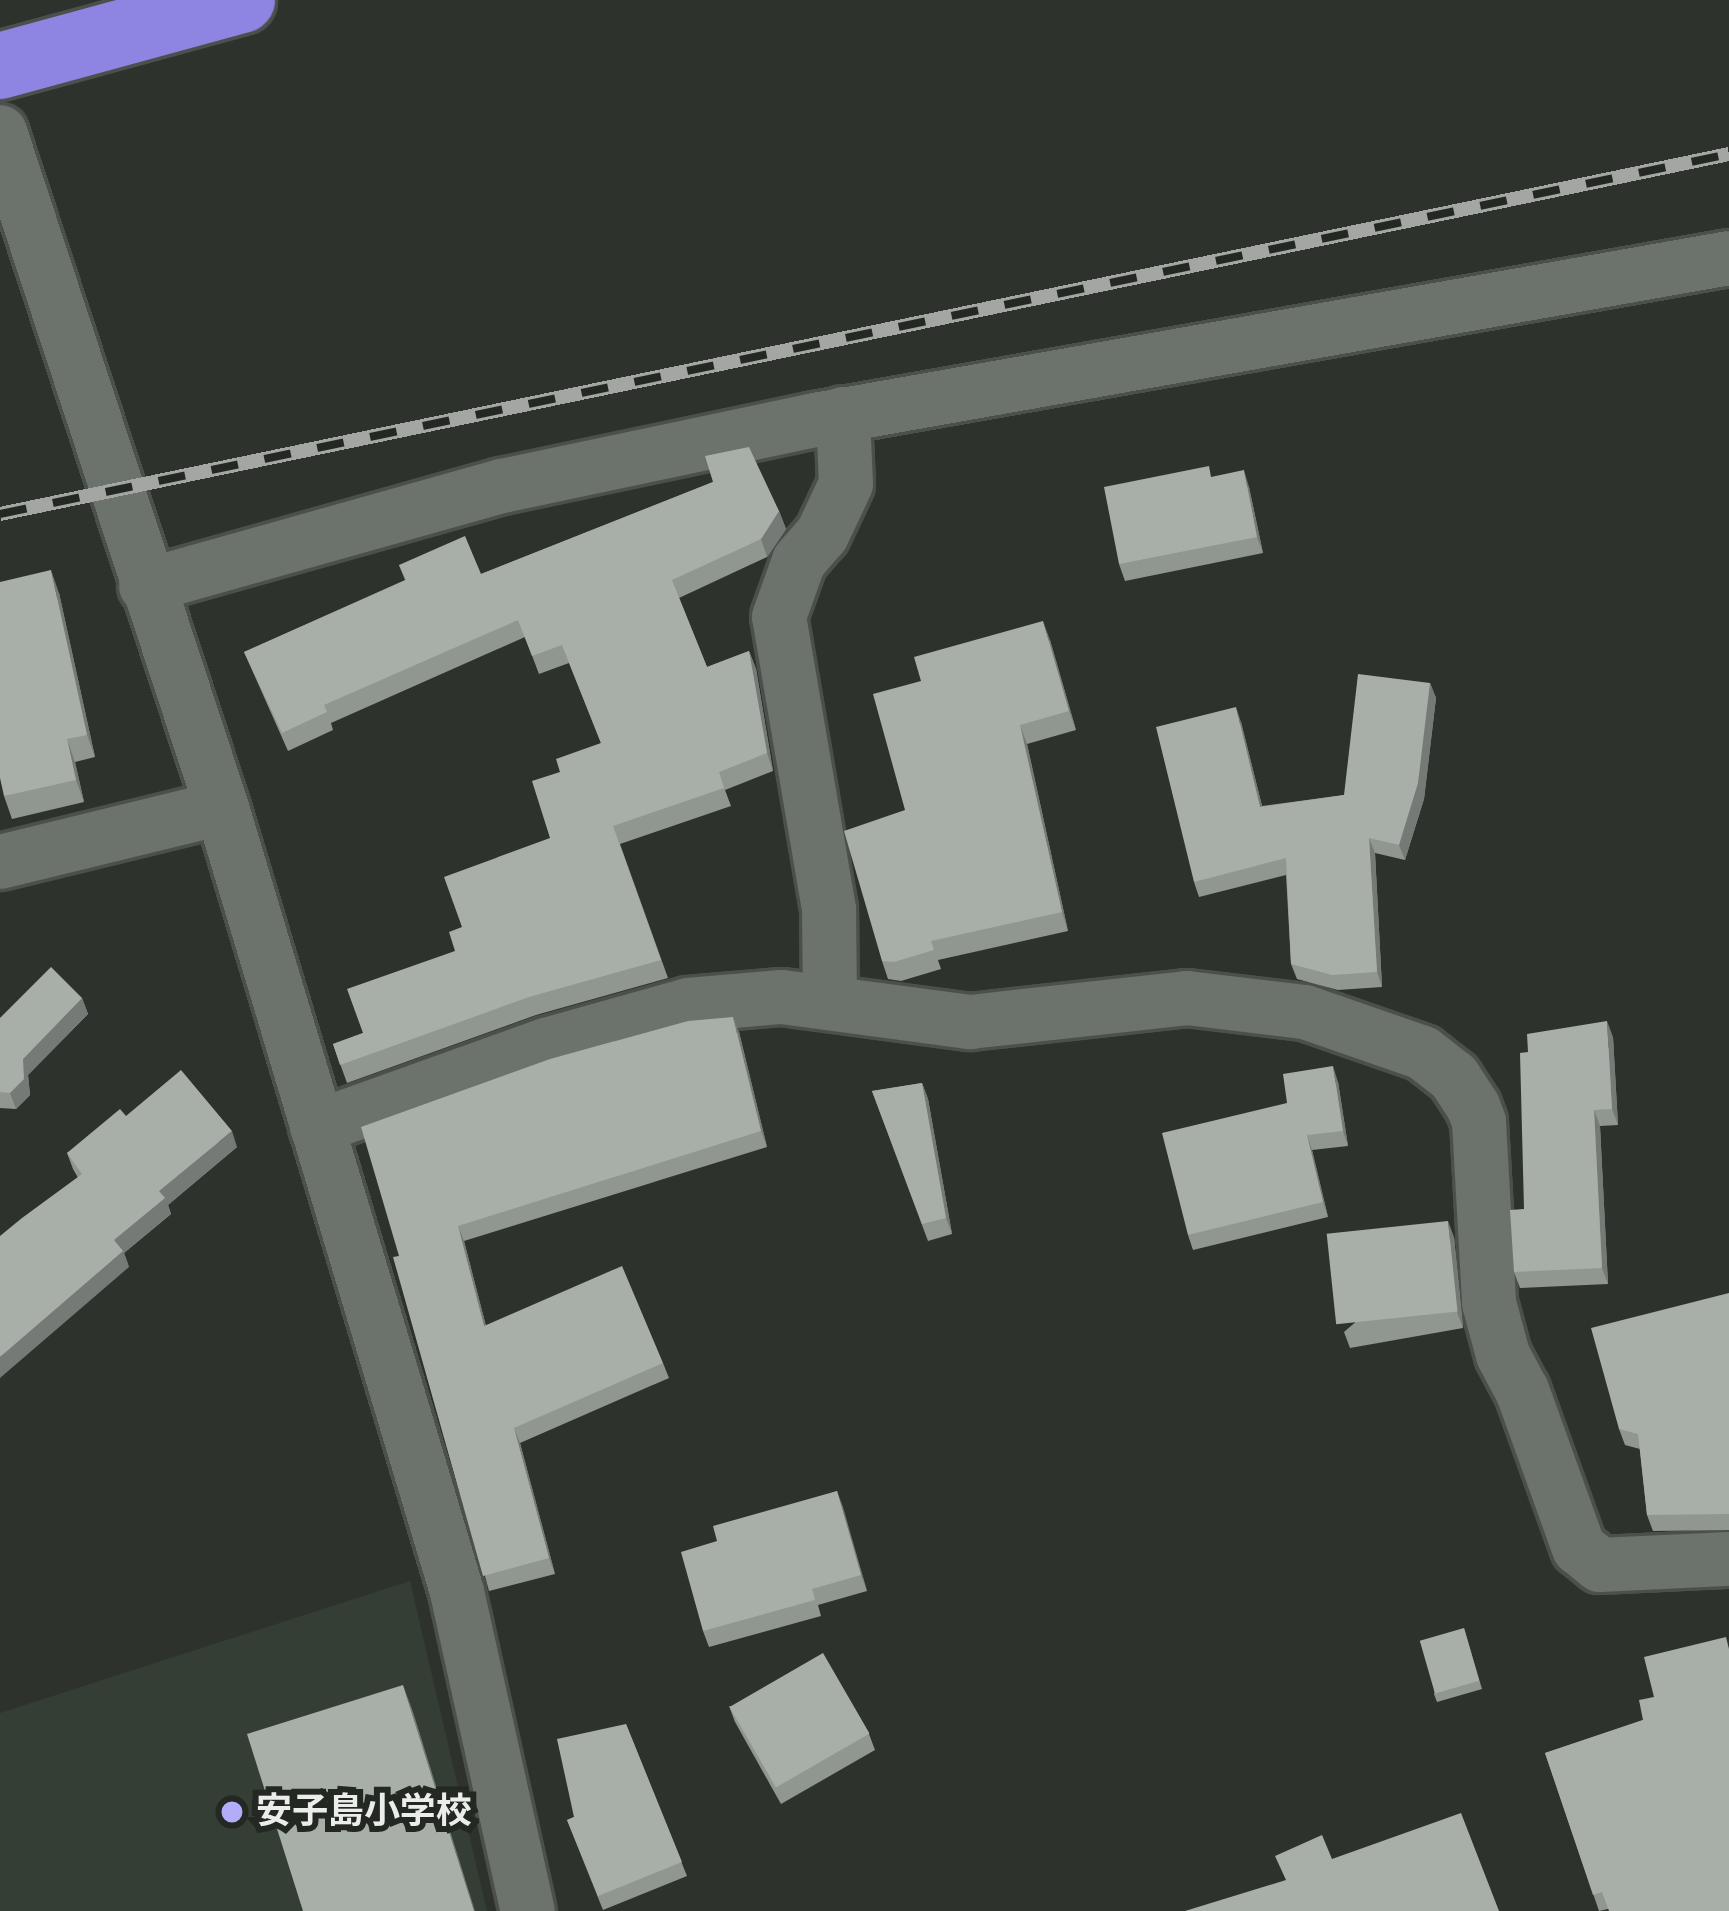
<!DOCTYPE html>
<meta charset="utf-8">
<style>
body{margin:0}
#map{position:relative;width:1729px;height:1911px;overflow:hidden;background:#2d322d;font-family:Signika,"Noto Sans JP",sans-serif}
div>[style]{position:absolute}
.built>*{inset:0;background:#343e35}
.roads{filter:drop-shadow(3px 0 #4c504c) drop-shadow(-3px 0 #4c504c) drop-shadow(0 3px #4c504c) drop-shadow(0 -3px #4c504c)}
.street>*{height:54px;margin:-27px;padding:0 27px;transform-origin:27px;border-radius:27px;background:#6c726c}
.highway>*{height:66px;margin:-33px;padding:0 33px;transform-origin:33px;border-radius:33px;background:#8e85e3}
.rail>*{height:14px;margin-top:-7px;transform-origin:0;background:repeating-linear-gradient(90deg,#232823 0 27px,#a3a6a3 0 54px);box-sizing:border-box;border-block:3px solid #a3a6a3}
.wall>*{inset:0;background:#909690}
.shaded-wall>*{inset:0;background:#767a76}
.building>*{inset:0;background:#a8aea8;transform-origin:0 0}
.dots>*{width:33px;height:33px;translate:-50% -50%;box-sizing:border-box;border:6px solid #232823;border-radius:50%}
span{translate:-50% -50%;white-space:nowrap;text-align:center;line-height:1.15;-webkit-text-stroke:12px #232823;paint-order:stroke}
.poi-label{font-size:36px;color:#eaedea;font-weight:700}
.left{translate:0 -50%;text-align:left}
</style>
<div id="map">
<div class="built">
<div style="clip-path:polygon(410px 1581px,487px 1911px,0 1911px,0 1713px)"></div>
</div>
<div class="roads">
<div class="street">
<div style="left:0;top:132px;width:712px;rotate:71.82deg"></div>
<div style="left:222px;top:808px;width:818px;rotate:73.31deg"></div>
<div style="left:457px;top:1592px;width:327px;rotate:77.5deg"></div>
<div style="left:146px;top:586px;width:370px;rotate:-15.7deg"></div>
<div style="left:502px;top:486px;width:320px;rotate:-11.9deg"></div>
<div style="left:815px;top:420px;width:928px;rotate:-10.05deg"></div>
<div style="left:0;top:862px;width:228px;rotate:-13.7deg"></div>
<div style="left:830px;top:1001px;width:92px;rotate:-90.6deg"></div>
<div style="left:829px;top:909px;width:296px;rotate:-99.7deg"></div>
<div style="left:779px;top:617px;width:59px;rotate:-70.3deg"></div>
<div style="left:799px;top:561px;width:35px;rotate:-49deg"></div>
<div style="left:822px;top:535px;width:56px;rotate:-64.8deg"></div>
<div style="left:846px;top:484px;width:70px;rotate:-92.5deg"></div>
<div style="left:317px;top:1127px;width:243px;rotate:-19.7deg"></div>
<div style="left:546px;top:1045px;width:148px;rotate:-15.7deg"></div>
<div style="left:688px;top:1005px;width:94px;rotate:-4.9deg"></div>
<div style="left:782px;top:997px;width:190px;rotate:7.6deg"></div>
<div style="left:970px;top:1022px;width:218px;rotate:-6.3deg"></div>
<div style="left:1187px;top:998px;width:119px;rotate:6.8deg"></div>
<div style="left:1305px;top:1012px;width:125px;rotate:19.2deg"></div>
<div style="left:1423px;top:1053px;width:39px;rotate:38deg"></div>
<div style="left:1454px;top:1077px;width:35px;rotate:57deg"></div>
<div style="left:1473px;top:1106px;width:17px;rotate:69deg"></div>
<div style="left:1479px;top:1122px;width:181px;rotate:86.8deg"></div>
<div style="left:1489px;top:1303px;width:54px;rotate:74.9deg"></div>
<div style="left:1503px;top:1355px;width:40px;rotate:62deg"></div>
<div style="left:1522px;top:1390px;width:168px;rotate:70.2deg"></div>
<div style="left:1579px;top:1548px;width:27px;rotate:39deg"></div>
<div style="left:1600px;top:1565px;width:129px;rotate:-2.7deg"></div>
</div>
<div class="highway">
<div style="left:0;top:66px;width:251px;rotate:-15.3deg"></div>
</div>
</div>
<div class="rail">
<div style="left:0;top:514px;width:1766px;rotate:-11.76deg"></div>
</div>
<div class="wall">
<div style="clip-path:polygon(1212px 477px,1249px 487px,1263px 553px,1125px 581px,1119px 564px)"></div>
<div style="clip-path:polygon(713px 482px,779px 511px,786px 529px,767px 557px,679px 598px,707px 667px,749px 651px,756px 669px,773px 771px,725px 790px,731px 806px,620px 844px,668px 978px,536px 1015px,347px 1083px,333px 1044px,363px 1033px,455px 951px,462px 927px,550px 838px,560px 772px,601px 743px,569px 663px,539px 674px,525px 637px,331px 723px,333px 730px,288px 751px,244px 652px,405px 580px,399px 565px,481px 574px)"></div>
<div style="clip-path:polygon(59px 593px,95px 757px,75px 762px,84px 802px,12px 819px,4px 796px)"></div>
<div style="clip-path:polygon(1050px 640px,1076px 730px,1027px 744px,1068px 931px,938px 960px,941px 969px,901px 981px,888px 979px,882px 961px,905px 810px,921px 681px)"></div>
<div style="clip-path:polygon(1430px 683px,1436px 698px,1424px 799px,1405px 860px,1375px 853px,1382px 987px,1338px 990px,1297px 979px,1291px 964px,1286px 875px,1199px 897px,1194px 882px,1241px 722px,1262px 806px,1344px 795px)"></div>
<div style="clip-path:polygon(82px 998px,88px 1014px,28px 1075px,30px 1095px,16px 1109px,0 1108px,0 1018px)"></div>
<div style="clip-path:polygon(739px 1032px,767px 1147px,464px 1241px,486px 1326px,663px 1363px,669px 1378px,520px 1443px,555px 1574px,489px 1591px,399px 1256px)"></div>
<div style="clip-path:polygon(1613px 1037px,1618px 1125px,1600px 1126px,1608px 1284px,1520px 1288px,1514px 1272px)"></div>
<div style="clip-path:polygon(1338px 1082px,1348px 1146px,1312px 1150px,1328px 1217px,1193px 1250px,1188px 1235px,1287px 1103px)"></div>
<div style="clip-path:polygon(922px 1083px,928px 1099px,952px 1234px,928px 1241px,872px 1091px)"></div>
<div style="clip-path:polygon(126px 1116px,237px 1147px,168px 1205px,171px 1214px,124px 1253px,129px 1267px,73px 1169px,67px 1153px)"></div>
<div style="clip-path:polygon(1454px 1237px,1463px 1328px,1350px 1348px,1344px 1332px)"></div>
<div style="clip-path:polygon(1729px 1293px,1729px 1530px,1653px 1531px,1647px 1515px,1640px 1449px,1625px 1445px,1619px 1429px)"></div>
<div style="clip-path:polygon(837px 1491px,867px 1591px,818px 1605px,821px 1616px,709px 1647px,703px 1631px,717px 1541px)"></div>
<div style="clip-path:polygon(1464px 1628px,1482px 1689px,1437px 1702px,1434px 1694px)"></div>
<div style="clip-path:polygon(1654px 1697px,1608px 1909px,1599px 1911px,1545px 1753px,1643px 1720px)"></div>
<div style="clip-path:polygon(729px 1706px,869px 1734px,875px 1750px,781px 1804px,735px 1722px)"></div>
<div style="clip-path:polygon(626px 1724px,687px 1876px,603px 1910px,567px 1820px,574px 1817px)"></div>
</div>
<div class="shaded-wall">
<div style="clip-path:polygon(1244px 470px,1249px 487px,1263px 553px,1257px 537px)"></div>
<div style="clip-path:polygon(779px 511px,786px 529px,767px 557px,761px 539px)"></div>
<div style="clip-path:polygon(51px 570px,59px 593px,95px 757px,87px 735px)"></div>
<div style="clip-path:polygon(1043px 621px,1050px 640px,1076px 730px,1069px 711px)"></div>
<div style="clip-path:polygon(749px 651px,756px 669px,773px 771px,767px 753px)"></div>
<div style="clip-path:polygon(1430px 683px,1436px 698px,1424px 799px,1405px 860px,1399px 845px)"></div>
<div style="clip-path:polygon(1236px 707px,1241px 722px,1266px 822px,1260px 807px)"></div>
<div style="clip-path:polygon(1020px 725px,1027px 744px,1068px 931px,1062px 912px)"></div>
<div style="clip-path:polygon(67px 739px,75px 762px,84px 802px,76px 780px)"></div>
<div style="clip-path:polygon(1369px 838px,1375px 853px,1382px 987px,1377px 972px)"></div>
<div style="clip-path:polygon(82px 998px,88px 1014px,28px 1075px,30px 1095px,16px 1109px,10px 1093px,23px 1059px)"></div>
<div style="clip-path:polygon(733px 1017px,739px 1032px,767px 1147px,761px 1131px)"></div>
<div style="clip-path:polygon(1607px 1021px,1613px 1037px,1618px 1125px,1612px 1109px)"></div>
<div style="clip-path:polygon(1333px 1066px,1338px 1082px,1348px 1146px,1343px 1131px)"></div>
<div style="clip-path:polygon(922px 1083px,928px 1099px,952px 1234px,946px 1218px)"></div>
<div style="clip-path:polygon(1594px 1110px,1600px 1126px,1608px 1284px,1602px 1268px)"></div>
<div style="clip-path:polygon(232px 1131px,237px 1147px,168px 1205px,171px 1214px,124px 1253px,129px 1267px,0 1378px,0 1357px,159px 1191px)"></div>
<div style="clip-path:polygon(1307px 1135px,1312px 1150px,1328px 1217px,1323px 1202px)"></div>
<div style="clip-path:polygon(1448px 1221px,1454px 1237px,1463px 1328px,1457px 1312px)"></div>
<div style="clip-path:polygon(458px 1226px,464px 1241px,490px 1342px,484px 1326px)"></div>
<div style="clip-path:polygon(514px 1428px,520px 1443px,555px 1574px,549px 1558px)"></div>
<div style="clip-path:polygon(837px 1491px,843px 1507px,867px 1591px,861px 1575px)"></div>
<div style="clip-path:polygon(403px 1685px,413px 1712px,475px 1911px,474px 1911px)"></div>
</div>
<div class="building">
<div style="clip-path:polygon(749px 447px,779px 511px,761px 539px,672px 580px,707px 667px,749px 651px,767px 753px,719px 772px,724px 788px,613px 826px,661px 960px,529px 997px,340px 1065px,333px 1044px,363px 1033px,347px 989px,455px 951px,449px 932px,462px 927px,444px 877px,550px 838px,532px 781px,560px 772px,556px 759px,601px 743px,562px 645px,532px 656px,518px 620px,324px 705px,327px 712px,282px 733px,244px 652px,406px 580px,399px 565px,465px 536px,481px 574px,713px 482px,705px 456px)"></div>
<div style="clip-path:polygon(1209px 466px,1211px 477px,1244px 470px,1257px 537px,1119px 564px,1104px 487px)"></div>
<div style="clip-path:polygon(51px 570px,87px 735px,67px 739px,76px 780px,4px 796px,0 778px,0 582px)"></div>
<div style="clip-path:polygon(1043px 621px,1069px 711px,1020px 725px,1062px 912px,931px 941px,934px 950px,894px 962px,882px 961px,844px 831px,905px 810px,873px 694px,921px 681px,914px 657px)"></div>
<div style="clip-path:polygon(1358px 674px,1430px 683px,1418px 783px,1399px 845px,1369px 838px,1377px 972px,1332px 975px,1291px 964px,1286px 858px,1194px 882px,1156px 727px,1236px 707px,1260px 807px,1344px 795px)"></div>
<div style="clip-path:polygon(51px 967px,82px 998px,23px 1059px,24px 1079px,10px 1093px,0 1092px,0 1018px)"></div>
<div style="clip-path:polygon(733px 1017px,761px 1131px,458px 1226px,484px 1326px,622px 1266px,663px 1363px,514px 1428px,549px 1558px,483px 1576px,393px 1257px,399px 1256px,361px 1127px,550px 1059px,688px 1021px)"></div>
<div style="clip-path:polygon(1607px 1021px,1612px 1109px,1594px 1110px,1602px 1268px,1514px 1272px,1510px 1210px,1524px 1209px,1520px 1053px,1528px 1052px,1527px 1034px)"></div>
<div style="clip-path:polygon(1333px 1066px,1343px 1131px,1307px 1135px,1323px 1202px,1188px 1235px,1162px 1133px,1287px 1103px,1283px 1074px)"></div>
<div style="clip-path:polygon(181px 1070px,232px 1131px,159px 1191px,165px 1198px,114px 1240px,123px 1251px,0 1357px,0 1236px,22px 1218px,82px 1174px,67px 1153px,120px 1109px,126px 1116px)"></div>
<div style="clip-path:polygon(922px 1083px,946px 1218px,922px 1224px,872px 1091px)"></div>
<div style="left:1448px;top:1221px;width:91px;height:122px;rotate:84deg"></div>
<div style="clip-path:polygon(1729px 1293px,1729px 1514px,1647px 1515px,1638px 1434px,1619px 1429px,1591px 1328px)"></div>
<div style="clip-path:polygon(837px 1491px,861px 1575px,812px 1589px,815px 1600px,703px 1631px,681px 1552px,717px 1541px,713px 1526px)"></div>
<div style="left:1464px;top:1628px;width:55px;height:46px;rotate:74deg"></div>
<div style="clip-path:polygon(1726px 1637px,1729px 1649px,1729px 1911px,1609px 1911px,1602px 1892px,1593px 1895px,1545px 1753px,1643px 1720px,1639px 1700px,1654px 1697px,1644px 1657px)"></div>
<div style="left:823px;top:1653px;width:93px;height:108px;rotate:60deg"></div>
<div style="clip-path:polygon(403px 1685px,474px 1911px,303px 1911px,247px 1734px)"></div>
<div style="clip-path:polygon(626px 1724px,682px 1862px,598px 1896px,567px 1820px,574px 1817px,557px 1739px)"></div>
<div style="clip-path:polygon(1461px 1813px,1499px 1911px,1185px 1911px,1286px 1880px,1275px 1856px,1322px 1835px,1332px 1859px)"></div>
</div>
<div class="dots">
<div style="left:232px;top:1812px;background:#b2adf9"></div>
</div>
<div class="poi-label">
<span class="left" style="left:256px;top:1812px">安子島小学校</span>
</div>
</div>
